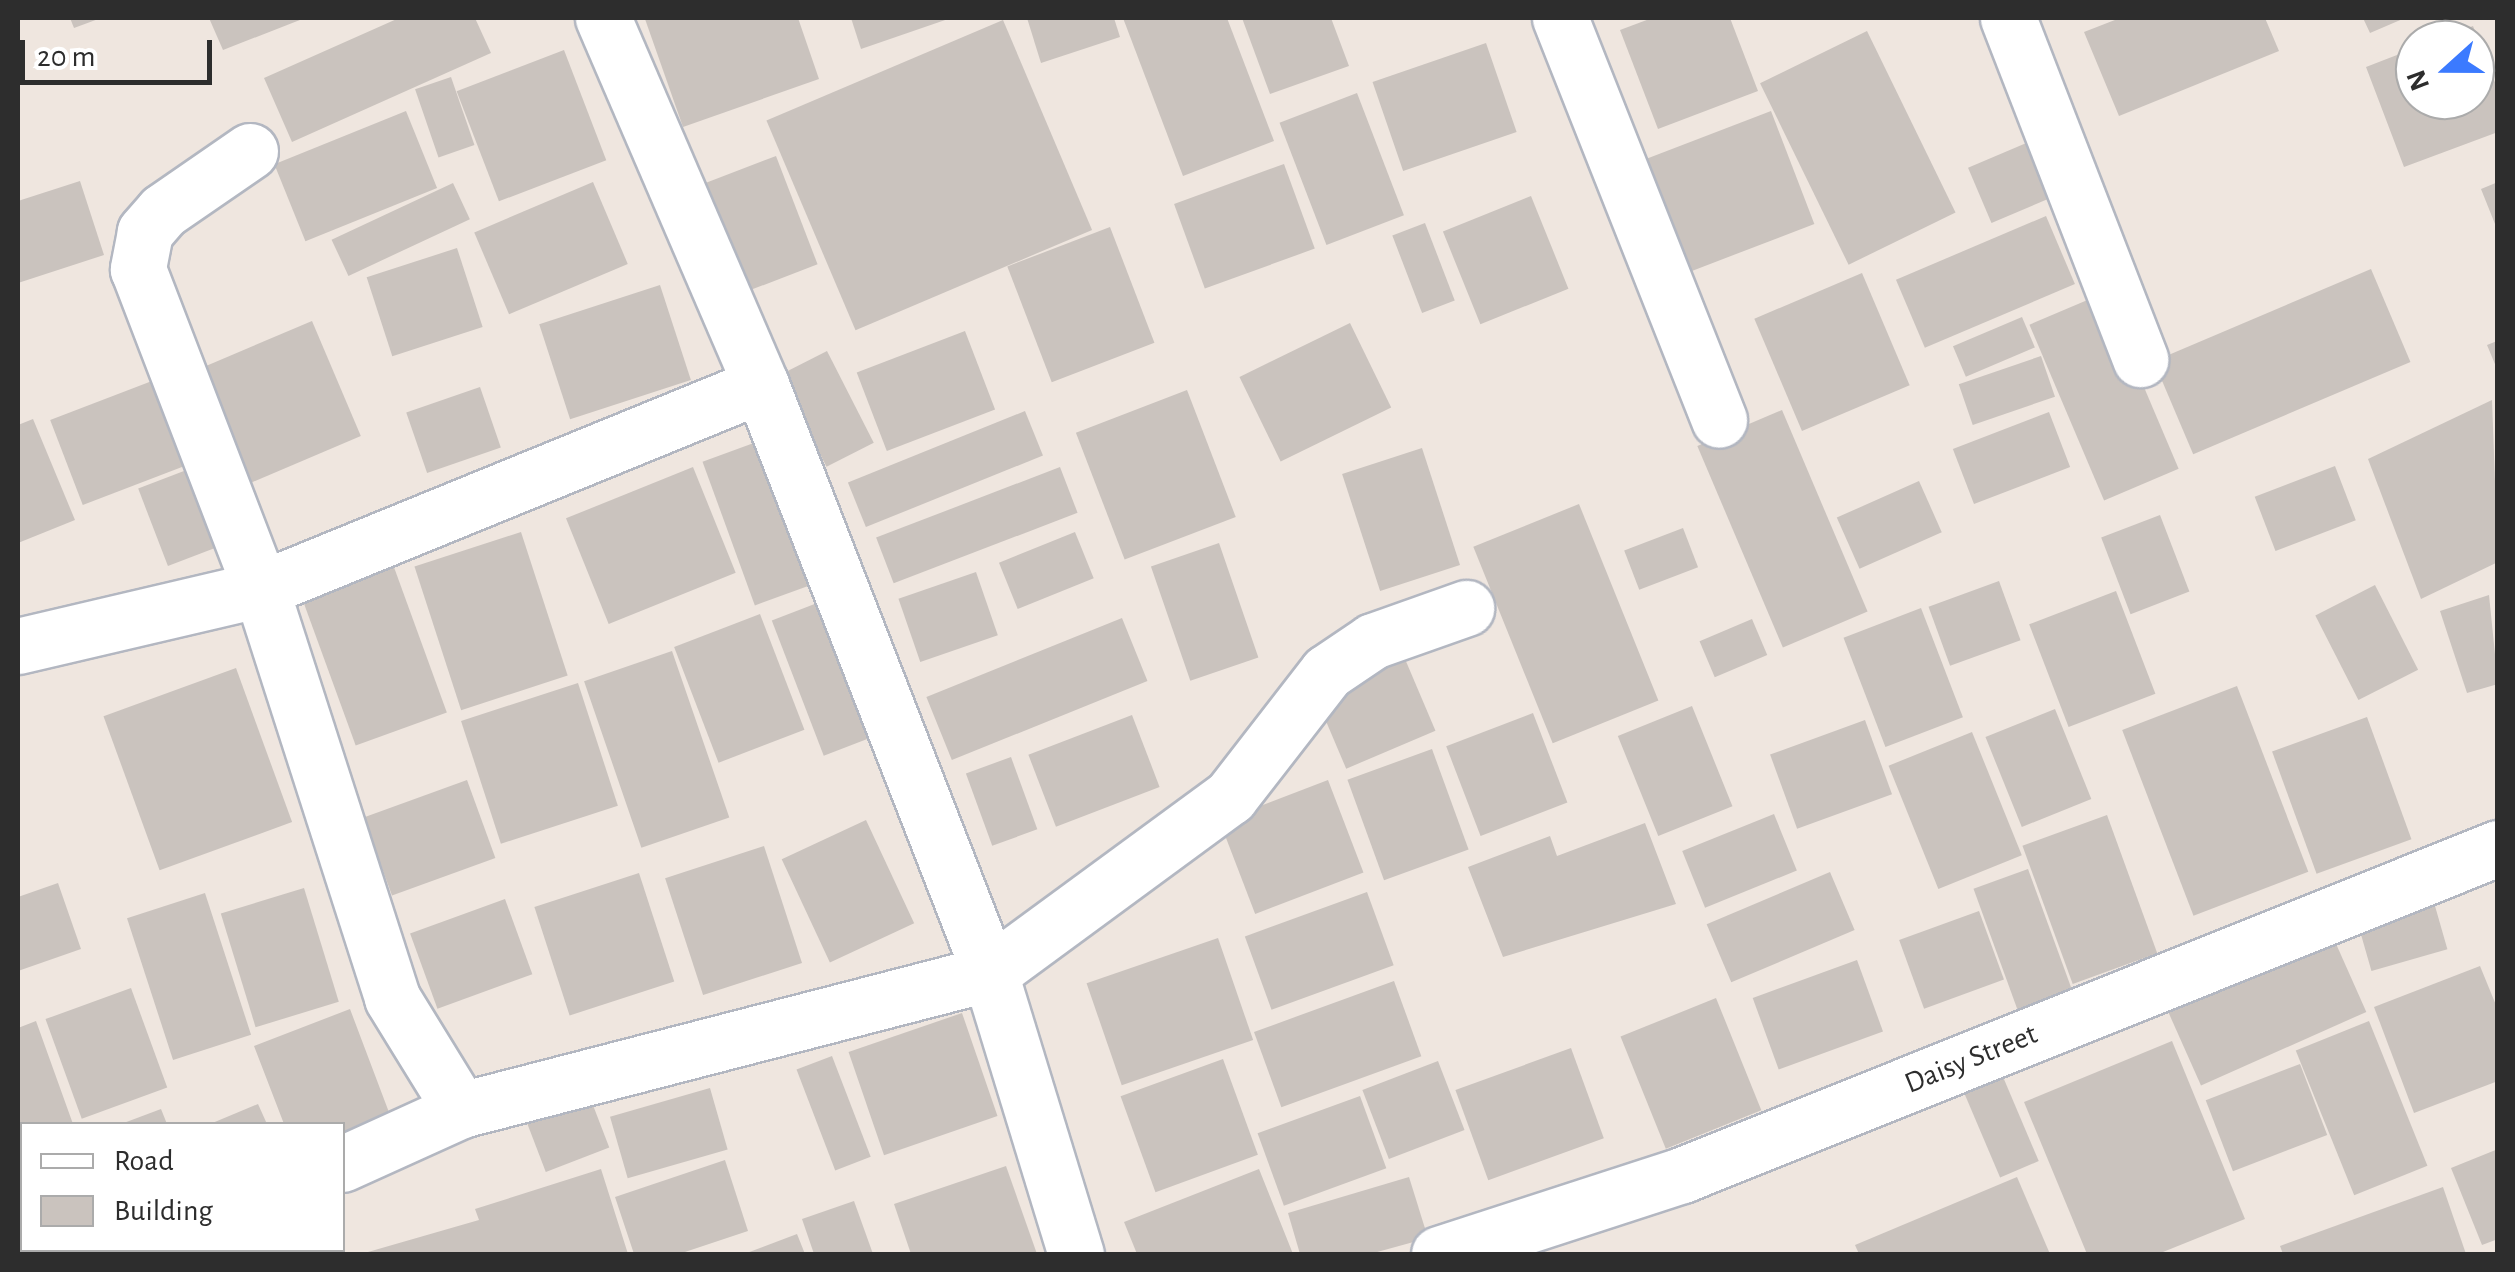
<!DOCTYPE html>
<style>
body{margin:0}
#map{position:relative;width:2515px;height:1272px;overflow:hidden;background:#efe6df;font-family:"Alegreya Sans",sans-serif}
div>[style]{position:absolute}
.building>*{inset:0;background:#cac3be;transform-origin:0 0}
.roads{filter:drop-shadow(2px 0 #b3b7c1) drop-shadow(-2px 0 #b3b7c1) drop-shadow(0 2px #b3b7c1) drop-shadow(0 -2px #b3b7c1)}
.minor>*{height:55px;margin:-27.5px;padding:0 27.5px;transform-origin:27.5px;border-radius:27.5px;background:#fff}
span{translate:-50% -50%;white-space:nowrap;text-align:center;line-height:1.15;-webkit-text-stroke:8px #fff;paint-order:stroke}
.street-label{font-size:30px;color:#2d2d2d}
.frame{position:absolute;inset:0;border:20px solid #2d2d2d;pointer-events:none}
.legend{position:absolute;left:20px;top:1122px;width:325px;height:130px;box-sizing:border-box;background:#fff;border:2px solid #ababab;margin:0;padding:12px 18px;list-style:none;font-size:30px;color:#2d2d2d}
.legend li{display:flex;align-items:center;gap:20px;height:50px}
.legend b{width:50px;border:2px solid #ababab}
.north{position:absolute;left:2395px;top:20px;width:100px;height:100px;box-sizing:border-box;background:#fff;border:2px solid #ababab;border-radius:50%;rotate:249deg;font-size:28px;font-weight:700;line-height:40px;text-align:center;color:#2d2d2d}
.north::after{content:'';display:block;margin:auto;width:35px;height:45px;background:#3b7aff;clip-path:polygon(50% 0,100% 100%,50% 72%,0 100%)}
.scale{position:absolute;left:20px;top:40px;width:192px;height:45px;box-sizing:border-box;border:5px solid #2d2d2d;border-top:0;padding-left:12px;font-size:30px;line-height:35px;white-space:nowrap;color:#2d2d2d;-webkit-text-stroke:8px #fff;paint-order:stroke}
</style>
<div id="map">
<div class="building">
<div style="clip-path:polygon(70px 18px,101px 18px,74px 28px)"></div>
<div style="clip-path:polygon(209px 18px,305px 18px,223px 50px)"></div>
<div style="clip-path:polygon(399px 18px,475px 18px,491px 53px,292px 142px,264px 78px)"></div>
<div style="clip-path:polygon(798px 18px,819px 79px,683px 127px,645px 19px)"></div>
<div style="clip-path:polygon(851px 18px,951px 18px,861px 49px)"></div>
<div style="clip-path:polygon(1027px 18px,1114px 18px,1120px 37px,1041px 63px)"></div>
<div style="clip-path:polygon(1123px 18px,1227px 18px,1274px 141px,1183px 176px)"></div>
<div style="clip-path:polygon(1242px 18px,1331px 18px,1349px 66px,1270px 94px)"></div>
<div style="clip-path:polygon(1652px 18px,1730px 18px,1758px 91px,1658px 129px,1620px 30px)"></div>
<div style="clip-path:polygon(2120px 18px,2265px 18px,2279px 51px,2119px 116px,2084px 32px)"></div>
<div style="clip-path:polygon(2363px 18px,2405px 18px,2370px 33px)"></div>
<div style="left:1003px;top:20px;width:228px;height:257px;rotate:67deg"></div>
<div style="clip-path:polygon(2473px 26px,2498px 90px,2498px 132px,2404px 167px,2366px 67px,2415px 48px,2415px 100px,2475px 100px,2475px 40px,2437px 40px)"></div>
<div style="left:1867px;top:31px;width:202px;height:119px;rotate:64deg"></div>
<div style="left:1486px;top:43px;width:94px;height:120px;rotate:71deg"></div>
<div style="left:564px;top:50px;width:118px;height:115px;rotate:69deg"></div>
<div style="left:451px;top:77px;width:72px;height:38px;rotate:71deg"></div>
<div style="left:1357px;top:93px;width:131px;height:83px;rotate:69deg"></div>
<div style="left:406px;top:111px;width:83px;height:142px;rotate:68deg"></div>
<div style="left:1771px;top:111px;width:121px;height:143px;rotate:69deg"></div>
<div style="left:2038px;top:138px;width:60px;height:76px;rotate:67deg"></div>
<div style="left:776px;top:156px;width:116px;height:86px;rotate:69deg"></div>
<div style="left:1284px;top:164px;width:90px;height:117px;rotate:70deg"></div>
<div style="clip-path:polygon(80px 181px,104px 255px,18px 283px,18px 201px)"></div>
<div style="left:593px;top:182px;width:89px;height:129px;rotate:67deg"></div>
<div style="clip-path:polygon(2498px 182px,2498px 229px,2497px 229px,2481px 189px)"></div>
<div style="left:453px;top:183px;width:40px;height:134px;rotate:65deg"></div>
<div style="left:1531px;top:196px;width:100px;height:95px;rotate:68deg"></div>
<div style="left:2046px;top:216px;width:74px;height:163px;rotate:67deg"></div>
<div style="left:1425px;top:223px;width:83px;height:35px;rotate:69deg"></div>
<div style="left:1110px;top:227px;width:124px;height:110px;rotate:69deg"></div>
<div style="left:457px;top:248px;width:83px;height:95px;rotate:72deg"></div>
<div style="left:2371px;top:269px;width:101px;height:236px;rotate:67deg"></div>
<div style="left:1862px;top:273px;width:122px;height:117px;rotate:67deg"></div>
<div style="left:660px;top:285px;width:100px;height:127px;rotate:72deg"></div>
<div style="left:2104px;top:293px;width:191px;height:81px;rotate:67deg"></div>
<div style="left:2022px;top:317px;width:33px;height:75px;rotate:67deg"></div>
<div style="left:312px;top:321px;width:125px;height:126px;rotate:67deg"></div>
<div style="left:1350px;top:323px;width:94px;height:123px;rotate:64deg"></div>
<div style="left:965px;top:331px;width:84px;height:116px;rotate:69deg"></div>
<div style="clip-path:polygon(2497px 341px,2497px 369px,2487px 345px)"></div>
<div style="left:827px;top:351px;width:103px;height:53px;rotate:63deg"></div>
<div style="left:2041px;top:356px;width:43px;height:87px;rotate:71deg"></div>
<div style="left:165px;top:376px;width:91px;height:123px;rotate:69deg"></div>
<div style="left:480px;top:387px;width:64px;height:78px;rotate:71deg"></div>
<div style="left:1187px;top:390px;width:136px;height:119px;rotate:69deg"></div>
<div style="clip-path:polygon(2492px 400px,2498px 562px,2421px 599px,2368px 459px)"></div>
<div style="left:1782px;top:410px;width:219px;height:92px;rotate:67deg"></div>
<div style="left:1025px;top:411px;width:48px;height:191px;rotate:68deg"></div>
<div style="left:2049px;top:412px;width:59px;height:103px;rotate:69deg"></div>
<div style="clip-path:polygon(33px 419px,75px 520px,18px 543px,18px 425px)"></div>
<div style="left:773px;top:436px;width:153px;height:75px;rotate:70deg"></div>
<div style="left:1422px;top:448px;width:123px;height:84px;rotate:72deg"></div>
<div style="left:197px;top:466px;width:83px;height:63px;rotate:69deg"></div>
<div style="left:2335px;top:466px;width:58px;height:86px;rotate:69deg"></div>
<div style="left:693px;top:467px;width:114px;height:137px;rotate:68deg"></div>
<div style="left:1060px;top:467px;width:49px;height:197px;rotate:69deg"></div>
<div style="left:1919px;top:481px;width:56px;height:90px;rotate:66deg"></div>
<div style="left:1579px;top:504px;width:212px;height:114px;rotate:68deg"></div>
<div style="left:2160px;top:515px;width:82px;height:63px;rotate:69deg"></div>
<div style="left:1683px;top:528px;width:42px;height:63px;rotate:69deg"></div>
<div style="left:521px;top:532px;width:151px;height:112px;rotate:72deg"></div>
<div style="left:1075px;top:532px;width:50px;height:82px;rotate:68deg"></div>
<div style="left:1219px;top:543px;width:121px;height:72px;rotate:71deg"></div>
<div style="left:387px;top:548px;width:175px;height:97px;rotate:70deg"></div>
<div style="left:976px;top:572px;width:67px;height:82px;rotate:71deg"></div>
<div style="left:1999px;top:581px;width:63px;height:75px;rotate:70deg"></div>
<div style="left:2375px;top:585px;width:95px;height:67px;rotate:63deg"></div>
<div style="left:2116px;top:591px;width:110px;height:93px;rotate:69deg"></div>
<div style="clip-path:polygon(2489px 595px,2498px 684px,2467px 693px,2440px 611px)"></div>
<div style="left:825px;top:600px;width:145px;height:57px;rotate:69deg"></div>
<div style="left:1921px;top:608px;width:117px;height:83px;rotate:69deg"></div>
<div style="left:760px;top:614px;width:124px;height:92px;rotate:69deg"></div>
<div style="left:1122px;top:618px;width:68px;height:211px;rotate:68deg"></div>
<div style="left:1752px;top:619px;width:39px;height:57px;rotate:67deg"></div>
<div style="left:672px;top:651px;width:176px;height:93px;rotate:71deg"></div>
<div style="left:1405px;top:659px;width:78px;height:97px;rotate:67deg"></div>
<div style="left:236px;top:668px;width:164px;height:141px;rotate:70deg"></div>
<div style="left:578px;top:683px;width:129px;height:123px;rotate:72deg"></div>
<div style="left:2237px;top:686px;width:199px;height:123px;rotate:69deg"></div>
<div style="left:1692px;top:706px;width:108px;height:80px;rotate:68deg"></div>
<div style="left:2055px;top:709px;width:97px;height:75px;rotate:68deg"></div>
<div style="left:1533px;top:713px;width:96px;height:93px;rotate:69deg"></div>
<div style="left:1132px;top:715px;width:77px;height:111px;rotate:69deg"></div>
<div style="left:2367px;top:717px;width:130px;height:101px;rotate:70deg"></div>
<div style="left:1865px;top:720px;width:79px;height:101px;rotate:70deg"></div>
<div style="left:1972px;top:732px;width:133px;height:90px;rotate:68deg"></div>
<div style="left:1432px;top:749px;width:107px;height:90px;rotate:70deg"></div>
<div style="left:1011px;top:757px;width:77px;height:48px;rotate:70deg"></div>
<div style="left:467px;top:780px;width:83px;height:110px;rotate:70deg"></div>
<div style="left:1328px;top:780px;width:99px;height:116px;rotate:69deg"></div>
<div style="left:1774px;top:814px;width:61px;height:99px;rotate:68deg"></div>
<div style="left:2107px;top:815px;width:147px;height:90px;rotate:70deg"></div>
<div style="left:866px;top:820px;width:114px;height:93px;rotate:65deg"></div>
<div style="clip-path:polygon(1645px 823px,1676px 904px,1503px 957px,1468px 867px,1550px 836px,1557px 856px)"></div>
<div style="left:764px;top:846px;width:123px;height:104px;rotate:72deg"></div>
<div style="left:2028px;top:869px;width:129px;height:58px;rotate:70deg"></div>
<div style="left:1830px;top:872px;width:63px;height:134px;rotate:67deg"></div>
<div style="left:639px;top:873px;width:114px;height:110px;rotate:72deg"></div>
<div style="clip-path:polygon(58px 883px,81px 949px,18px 971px,18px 897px)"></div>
<div style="left:304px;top:888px;width:119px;height:87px;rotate:73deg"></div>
<div style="left:1367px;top:892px;width:78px;height:130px;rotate:70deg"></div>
<div style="left:205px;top:893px;width:149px;height:82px;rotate:72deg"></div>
<div style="left:505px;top:899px;width:80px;height:101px;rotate:70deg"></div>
<div style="left:2435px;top:906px;width:45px;height:79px;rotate:74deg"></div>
<div style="left:1979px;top:911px;width:73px;height:85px;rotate:70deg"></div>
<div style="left:2333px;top:937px;width:82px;height:181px;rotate:66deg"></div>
<div style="left:1218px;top:938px;width:108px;height:139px;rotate:71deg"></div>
<div style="left:1857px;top:960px;width:76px;height:111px;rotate:70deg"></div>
<div style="clip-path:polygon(2480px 966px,2498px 1010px,2498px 1081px,2414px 1113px,2374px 1007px)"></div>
<div style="left:1394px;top:981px;width:80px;height:149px;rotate:70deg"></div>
<div style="left:131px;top:988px;width:106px;height:91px;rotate:70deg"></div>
<div style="left:1716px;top:998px;width:121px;height:103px;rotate:68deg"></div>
<div style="clip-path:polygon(350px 1009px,390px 1115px,342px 1133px,342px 1124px,284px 1124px,254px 1046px)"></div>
<div style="left:962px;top:1013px;width:109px;height:120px;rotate:71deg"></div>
<div style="clip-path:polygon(36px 1021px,73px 1124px,22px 1124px,18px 1153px,18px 1028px)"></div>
<div style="left:2369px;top:1021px;width:156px;height:79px;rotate:68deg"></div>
<div style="clip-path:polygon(2172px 1041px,2245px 1219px,2158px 1254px,2087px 1254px,2024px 1102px)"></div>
<div style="left:1571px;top:1048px;width:96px;height:123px;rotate:70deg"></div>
<div style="left:832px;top:1056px;width:108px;height:38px;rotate:69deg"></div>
<div style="left:1995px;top:1058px;width:112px;height:42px;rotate:67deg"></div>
<div style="left:1223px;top:1059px;width:102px;height:109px;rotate:70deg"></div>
<div style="left:1438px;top:1061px;width:74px;height:81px;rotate:69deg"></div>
<div style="left:2300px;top:1064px;width:76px;height:101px;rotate:69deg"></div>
<div style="left:710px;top:1088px;width:64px;height:104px;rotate:74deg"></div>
<div style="left:1360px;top:1096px;width:77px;height:109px;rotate:70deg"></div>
<div style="left:591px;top:1100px;width:51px;height:68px;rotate:69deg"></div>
<div style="clip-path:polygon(258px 1104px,267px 1124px,210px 1124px)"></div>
<div style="clip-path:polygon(161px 1109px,167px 1124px,121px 1124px)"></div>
<div style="clip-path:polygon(2498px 1149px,2498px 1239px,2482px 1245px,2451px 1168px)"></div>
<div style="clip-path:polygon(725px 1160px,748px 1231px,679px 1254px,634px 1254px,615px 1197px)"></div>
<div style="clip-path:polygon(1006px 1166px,1037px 1254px,911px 1254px,894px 1204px)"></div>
<div style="clip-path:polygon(601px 1169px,628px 1254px,361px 1254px,479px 1220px,475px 1209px)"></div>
<div style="clip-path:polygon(1259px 1169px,1293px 1254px,1137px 1254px,1124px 1222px)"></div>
<div style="clip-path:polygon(1409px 1177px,1428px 1238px,1370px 1254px,1300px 1254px,1288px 1213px)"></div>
<div style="clip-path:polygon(2017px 1177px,2050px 1254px,1859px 1254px,1855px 1245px)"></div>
<div style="clip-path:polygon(2443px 1187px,2466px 1254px,2283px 1254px,2280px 1246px)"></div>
<div style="clip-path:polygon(854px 1201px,873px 1254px,814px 1254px,802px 1219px)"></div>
<div style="clip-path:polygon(797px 1234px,805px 1254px,744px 1254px)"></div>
<div style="clip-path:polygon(82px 1250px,116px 1250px,84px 1254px)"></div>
</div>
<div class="roads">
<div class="minor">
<div style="left:603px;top:18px;width:400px;rotate:66.7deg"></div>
<div style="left:761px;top:385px;width:631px;rotate:68.72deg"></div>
<div style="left:990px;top:973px;width:294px;rotate:73deg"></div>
<div style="left:1560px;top:18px;width:432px;rotate:68.4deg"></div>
<div style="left:2008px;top:18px;width:366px;rotate:68.8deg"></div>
<div style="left:250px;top:151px;width:106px;rotate:145.4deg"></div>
<div style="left:163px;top:211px;width:28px;rotate:131deg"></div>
<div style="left:145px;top:232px;width:38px;rotate:101deg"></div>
<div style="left:138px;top:269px;width:343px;rotate:69deg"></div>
<div style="left:261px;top:589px;width:429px;rotate:72.2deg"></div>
<div style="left:392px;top:998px;width:132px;rotate:58.4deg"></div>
<div style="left:18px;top:646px;width:250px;rotate:-13.2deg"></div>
<div style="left:261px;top:589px;width:540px;rotate:-22.2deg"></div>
<div style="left:342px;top:1164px;width:131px;rotate:-24.4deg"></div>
<div style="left:461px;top:1110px;width:546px;rotate:-14.52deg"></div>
<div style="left:990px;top:973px;width:298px;rotate:-36.3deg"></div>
<div style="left:1230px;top:797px;width:158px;rotate:-52.2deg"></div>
<div style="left:1327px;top:672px;width:55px;rotate:-34deg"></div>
<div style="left:1373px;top:641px;width:99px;rotate:-19.5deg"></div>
<div style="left:145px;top:1254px;width:12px;rotate:-20deg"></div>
<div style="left:1439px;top:1254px;width:256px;rotate:-18deg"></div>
<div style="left:1682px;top:1175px;width:879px;rotate:-21.84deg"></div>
</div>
</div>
<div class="street-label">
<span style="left:1971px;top:1059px;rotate:-22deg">Daisy Street</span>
</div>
<div class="frame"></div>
<ul class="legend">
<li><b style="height:12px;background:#fff"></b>Road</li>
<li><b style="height:28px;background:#cac3be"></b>Building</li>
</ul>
<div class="north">N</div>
<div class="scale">20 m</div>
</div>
